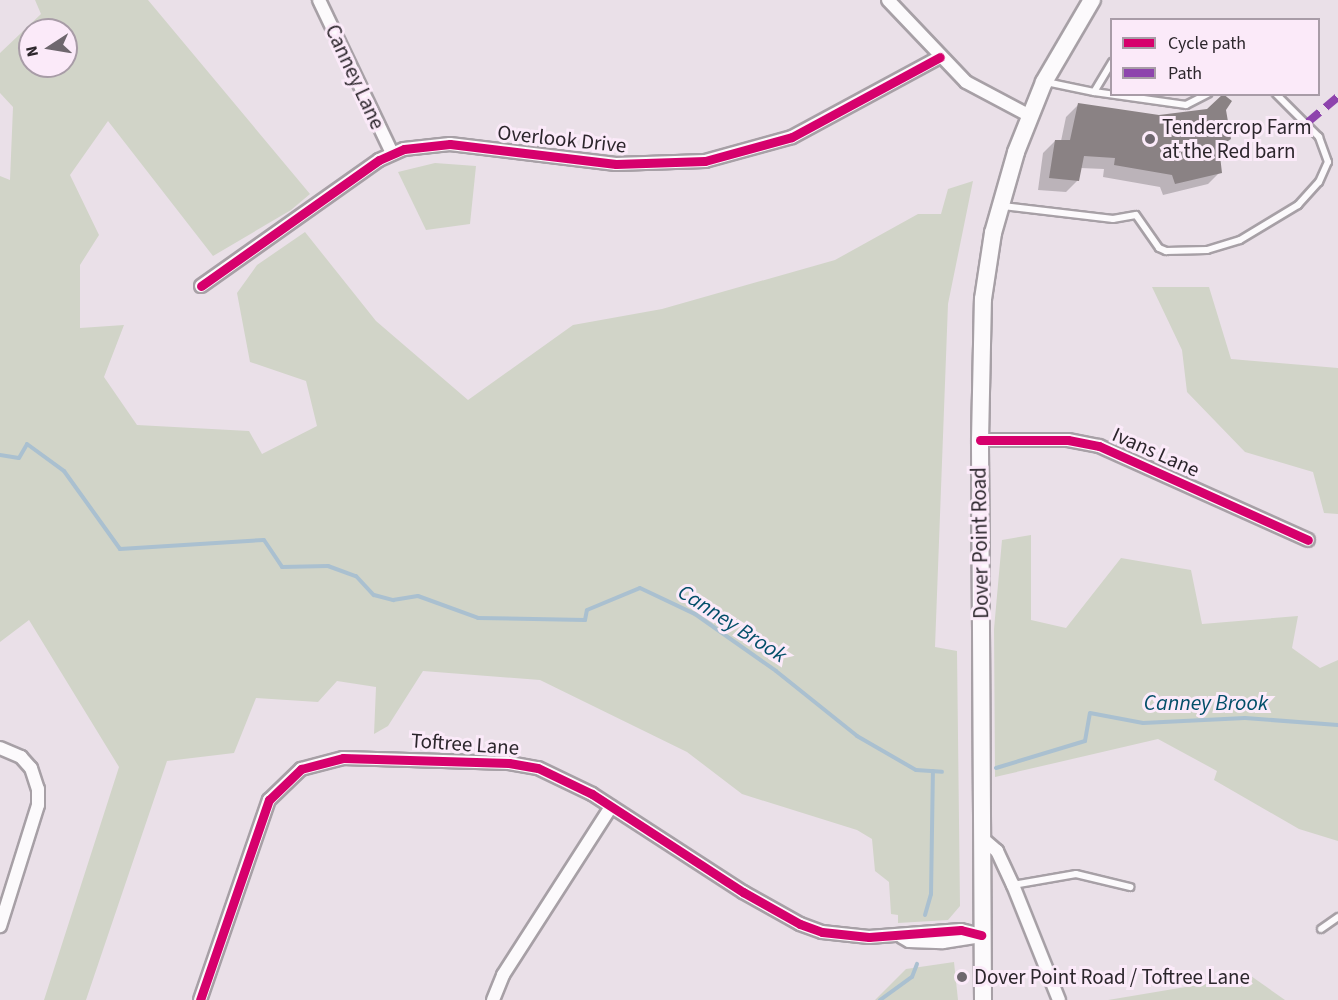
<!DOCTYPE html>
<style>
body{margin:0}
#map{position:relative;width:1338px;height:1000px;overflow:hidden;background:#eae0e8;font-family:"Source Sans 3",sans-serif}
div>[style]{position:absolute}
.green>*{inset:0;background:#d1d4c8}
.shadow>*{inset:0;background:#0003}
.stream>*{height:4px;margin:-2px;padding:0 2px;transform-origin:2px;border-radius:2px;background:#aac0d0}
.building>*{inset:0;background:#8a8284}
.roads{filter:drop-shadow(2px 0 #a7a0a6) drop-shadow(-2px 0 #a7a0a6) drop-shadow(0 2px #a7a0a6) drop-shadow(0 -2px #a7a0a6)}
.lane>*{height:6px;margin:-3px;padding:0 3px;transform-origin:3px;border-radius:3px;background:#fcfafc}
.street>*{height:12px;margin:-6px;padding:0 6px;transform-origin:6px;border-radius:6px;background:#fcfafc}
.secondary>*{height:16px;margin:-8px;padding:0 8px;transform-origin:8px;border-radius:8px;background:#fcfafc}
.quiet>*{height:8px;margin-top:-4px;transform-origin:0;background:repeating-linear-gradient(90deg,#8e44ad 0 15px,transparent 0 23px)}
.cycleway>*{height:9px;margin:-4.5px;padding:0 4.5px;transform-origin:4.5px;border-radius:4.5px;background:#d6006c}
.dots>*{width:16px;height:16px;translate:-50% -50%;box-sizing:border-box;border:3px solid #fbeaf9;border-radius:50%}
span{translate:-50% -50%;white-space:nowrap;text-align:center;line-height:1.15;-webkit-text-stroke:6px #fbeaf9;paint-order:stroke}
.street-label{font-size:21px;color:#2c262c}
.poi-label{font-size:21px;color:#2c262c}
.left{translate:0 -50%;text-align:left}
.water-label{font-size:22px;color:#024e69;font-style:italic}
.legend{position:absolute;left:1110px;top:18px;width:210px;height:78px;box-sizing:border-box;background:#fbeaf9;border:2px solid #a89ca7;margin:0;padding:8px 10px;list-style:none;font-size:18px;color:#2c262c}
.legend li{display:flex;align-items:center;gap:12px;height:30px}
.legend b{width:30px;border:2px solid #a89ca7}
.north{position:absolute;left:18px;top:18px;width:60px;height:60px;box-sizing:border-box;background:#fbeaf9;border:2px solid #a89ca7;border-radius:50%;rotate:258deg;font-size:16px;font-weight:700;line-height:24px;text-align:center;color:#2c262c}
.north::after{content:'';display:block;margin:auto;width:21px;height:27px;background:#6e676e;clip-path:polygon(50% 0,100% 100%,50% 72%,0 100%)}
</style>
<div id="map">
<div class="green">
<div style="clip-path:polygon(evenodd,35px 0,148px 0,310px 194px,291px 210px,213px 256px,108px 121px,70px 175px,99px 235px,80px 265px,80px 328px,124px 325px,104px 377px,137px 425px,249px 431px,262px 454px,317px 426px,306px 381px,250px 362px,237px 293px,257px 265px,305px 232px,376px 321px,468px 400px,573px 325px,662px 309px,835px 260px,918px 214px,941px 214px,948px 189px,973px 181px,948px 304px,935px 647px,957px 651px,960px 906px,948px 920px,898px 923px,898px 915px,891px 914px,889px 882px,875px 871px,872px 839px,857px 830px,742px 794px,687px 752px,540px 680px,423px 671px,388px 726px,374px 734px,376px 687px,337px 681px,318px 702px,256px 698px,234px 753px,167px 761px,86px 1000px,44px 1000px,119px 767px,29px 620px,0 642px,0 176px,10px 180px,13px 107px,0 93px,0 53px,41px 14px,35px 0,30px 30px,66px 30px,66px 66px,30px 66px,30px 30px)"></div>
<div style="clip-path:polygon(435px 163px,476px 166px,470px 224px,426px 230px,398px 172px)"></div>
<div style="clip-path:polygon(1152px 287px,1209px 287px,1231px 359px,1338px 368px,1338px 514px,1324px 513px,1313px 472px,1245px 452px,1187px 392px,1182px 350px)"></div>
<div style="clip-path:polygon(1031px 535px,1031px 620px,1066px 628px,1121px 558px,1191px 570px,1202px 624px,1298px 616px,1292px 648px,1320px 668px,1338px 660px,1338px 841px,1299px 829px,1214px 780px,1217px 771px,1158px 739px,995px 777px,994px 629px,1002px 540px)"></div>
<div style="clip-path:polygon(954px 962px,958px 1000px,875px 1000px,906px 969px)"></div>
<div style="clip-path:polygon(1251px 976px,1285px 1000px,1108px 1000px)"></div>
</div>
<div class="shadow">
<div style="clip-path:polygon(1225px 95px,1230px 101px,1225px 110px,1229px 139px,1218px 150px,1220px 172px,1208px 184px,1163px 195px,1160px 187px,1103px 177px,1104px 169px,1080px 168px,1078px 180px,1066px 192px,1038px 190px,1043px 153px,1055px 141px,1061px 141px,1066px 117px,1078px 105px,1159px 116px,1207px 111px)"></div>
</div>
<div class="stream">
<div style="left:0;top:455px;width:19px;rotate:9deg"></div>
<div style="left:19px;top:458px;width:16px;rotate:-60deg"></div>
<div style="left:27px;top:444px;width:46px;rotate:36.1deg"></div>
<div style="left:64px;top:471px;width:96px;rotate:54.3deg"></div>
<div style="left:120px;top:549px;width:144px;rotate:-3.6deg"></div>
<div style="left:264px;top:540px;width:32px;rotate:56deg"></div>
<div style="left:282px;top:567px;width:46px;rotate:-1.2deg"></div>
<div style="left:328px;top:566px;width:30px;rotate:20deg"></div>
<div style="left:356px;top:576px;width:26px;rotate:47deg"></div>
<div style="left:374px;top:595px;width:20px;rotate:15deg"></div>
<div style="left:393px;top:600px;width:25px;rotate:-9deg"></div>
<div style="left:418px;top:596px;width:64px;rotate:20.1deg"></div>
<div style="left:478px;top:618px;width:107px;rotate:1.1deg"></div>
<div style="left:585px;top:620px;width:10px;rotate:-79deg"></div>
<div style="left:587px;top:610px;width:57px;rotate:-22.5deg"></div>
<div style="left:640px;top:588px;width:61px;rotate:25.3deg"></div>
<div style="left:695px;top:614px;width:99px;rotate:35.1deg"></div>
<div style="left:776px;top:671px;width:104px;rotate:38.7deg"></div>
<div style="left:857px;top:736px;width:68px;rotate:30deg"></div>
<div style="left:916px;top:770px;width:26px;rotate:4deg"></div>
<div style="left:996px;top:768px;width:93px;rotate:-16.9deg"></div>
<div style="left:1085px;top:741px;width:28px;rotate:-80deg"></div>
<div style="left:1090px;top:713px;width:54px;rotate:10.7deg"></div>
<div style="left:1143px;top:723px;width:102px;rotate:-2.8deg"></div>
<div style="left:1245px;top:718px;width:93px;rotate:4.3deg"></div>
<div style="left:925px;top:915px;width:22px;rotate:-74deg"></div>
<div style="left:931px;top:894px;width:123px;rotate:-89.1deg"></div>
<div style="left:880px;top:1000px;width:39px;rotate:-36deg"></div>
<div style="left:912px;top:977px;width:14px;rotate:-69deg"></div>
</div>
<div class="building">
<div style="clip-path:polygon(1223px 94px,1232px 101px,1226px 110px,1231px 139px,1219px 147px,1222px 173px,1175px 184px,1172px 175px,1114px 165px,1115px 158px,1084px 156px,1079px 181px,1049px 178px,1055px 140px,1070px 140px,1078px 103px,1159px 115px,1207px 109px)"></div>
</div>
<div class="roads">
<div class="lane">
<div style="left:1046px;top:82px;width:49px;rotate:11.8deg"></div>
<div style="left:1094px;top:92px;width:35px;rotate:-59deg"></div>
<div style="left:1094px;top:92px;width:93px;rotate:8deg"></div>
<div style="left:1186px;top:105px;width:25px;rotate:-27deg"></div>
<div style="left:1003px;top:206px;width:111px;rotate:6.7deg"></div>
<div style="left:1113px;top:219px;width:23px;rotate:-10deg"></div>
<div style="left:1136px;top:215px;width:40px;rotate:55.1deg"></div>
<div style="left:1159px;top:248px;width:8px;rotate:23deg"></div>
<div style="left:1166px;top:251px;width:41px;rotate:-1.4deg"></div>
<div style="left:1207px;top:250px;width:34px;rotate:-17deg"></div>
<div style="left:1240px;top:240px;width:68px;rotate:-31.1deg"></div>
<div style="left:1298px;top:205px;width:31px;rotate:-48deg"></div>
<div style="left:1319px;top:182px;width:22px;rotate:-66deg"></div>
<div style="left:1328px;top:162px;width:27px;rotate:-110deg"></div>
<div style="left:1319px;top:137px;width:61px;rotate:-135deg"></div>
<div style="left:1013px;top:885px;width:64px;rotate:-9.9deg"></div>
<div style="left:1076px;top:874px;width:56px;rotate:13.5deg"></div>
<div style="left:1321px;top:929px;width:21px;rotate:-35deg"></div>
</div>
<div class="street">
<div style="left:319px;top:0;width:170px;rotate:64.5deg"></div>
<div style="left:888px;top:0;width:113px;rotate:46.4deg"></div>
<div style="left:966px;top:82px;width:72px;rotate:28deg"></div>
<div style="left:201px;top:286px;width:218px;rotate:-35.3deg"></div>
<div style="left:379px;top:160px;width:27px;rotate:-24deg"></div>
<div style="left:404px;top:149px;width:46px;rotate:-6.2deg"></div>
<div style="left:450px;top:144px;width:167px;rotate:6.9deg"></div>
<div style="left:616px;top:164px;width:89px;rotate:-1.9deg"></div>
<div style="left:705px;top:161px;width:90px;rotate:-15.4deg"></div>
<div style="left:792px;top:137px;width:168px;rotate:-28.4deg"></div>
<div style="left:980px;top:440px;width:88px"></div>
<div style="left:1068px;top:440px;width:32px;rotate:11deg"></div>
<div style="left:1099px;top:446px;width:229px;rotate:24.2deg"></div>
<div style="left:0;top:748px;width:23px;rotate:23deg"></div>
<div style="left:21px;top:757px;width:15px;rotate:48deg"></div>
<div style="left:31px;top:768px;width:22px;rotate:72deg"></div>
<div style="left:38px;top:789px;width:16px;rotate:90deg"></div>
<div style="left:38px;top:805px;width:127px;rotate:107.4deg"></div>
<div style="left:982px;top:838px;width:20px;rotate:41deg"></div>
<div style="left:997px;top:851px;width:38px;rotate:65deg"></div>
<div style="left:1013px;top:885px;width:124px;rotate:68.2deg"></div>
<div style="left:902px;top:937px;width:8px;rotate:30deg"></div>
<div style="left:909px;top:941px;width:34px;rotate:2deg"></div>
<div style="left:943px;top:942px;width:37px;rotate:-9deg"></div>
<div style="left:200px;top:1000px;width:212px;rotate:-71deg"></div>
<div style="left:269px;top:800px;width:45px;rotate:-44.1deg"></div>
<div style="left:301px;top:769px;width:43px;rotate:-14.7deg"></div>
<div style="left:343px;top:758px;width:166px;rotate:1.7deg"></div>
<div style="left:509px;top:763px;width:29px;rotate:10deg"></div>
<div style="left:538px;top:768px;width:60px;rotate:25.7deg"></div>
<div style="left:592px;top:794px;width:180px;rotate:33deg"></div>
<div style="left:743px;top:892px;width:65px;rotate:29.3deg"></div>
<div style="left:800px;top:924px;width:23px;rotate:20deg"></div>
<div style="left:822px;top:932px;width:47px;rotate:6.1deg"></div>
<div style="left:869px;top:937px;width:92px;rotate:-4.4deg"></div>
<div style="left:961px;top:930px;width:21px;rotate:14deg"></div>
<div style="left:493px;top:1000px;width:27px;rotate:-68deg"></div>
<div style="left:503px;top:975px;width:200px;rotate:-57.3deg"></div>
</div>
<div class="secondary">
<div style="left:983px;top:1000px;width:560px;rotate:-90.31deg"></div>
<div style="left:980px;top:440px;width:141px;rotate:-88.8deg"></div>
<div style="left:983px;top:299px;width:67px;rotate:-81.4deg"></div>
<div style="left:993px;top:233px;width:84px;rotate:-74.1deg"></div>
<div style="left:1016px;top:152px;width:75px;rotate:-68.2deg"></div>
<div style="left:1044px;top:82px;width:95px;rotate:-59.7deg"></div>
</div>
</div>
<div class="quiet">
<div style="left:1308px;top:122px;width:39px;rotate:-40deg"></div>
</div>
<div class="cycleway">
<div style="left:201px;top:286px;width:218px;rotate:-35.3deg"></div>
<div style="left:379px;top:160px;width:27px;rotate:-24deg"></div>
<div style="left:404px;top:149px;width:46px;rotate:-6.2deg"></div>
<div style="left:450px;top:144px;width:167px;rotate:6.9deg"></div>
<div style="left:616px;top:164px;width:89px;rotate:-1.9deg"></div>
<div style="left:705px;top:161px;width:90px;rotate:-15.4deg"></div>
<div style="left:792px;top:137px;width:168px;rotate:-28.4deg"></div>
<div style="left:980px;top:440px;width:88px"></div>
<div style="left:1068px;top:440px;width:32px;rotate:11deg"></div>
<div style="left:1099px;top:446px;width:229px;rotate:24.2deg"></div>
<div style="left:200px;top:1000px;width:212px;rotate:-71deg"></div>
<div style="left:269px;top:800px;width:45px;rotate:-44.1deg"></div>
<div style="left:301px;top:769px;width:43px;rotate:-14.7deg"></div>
<div style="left:343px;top:758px;width:166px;rotate:1.7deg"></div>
<div style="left:509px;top:763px;width:29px;rotate:10deg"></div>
<div style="left:538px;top:768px;width:60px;rotate:25.7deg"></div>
<div style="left:592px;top:794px;width:180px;rotate:33deg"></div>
<div style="left:743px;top:892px;width:65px;rotate:29.3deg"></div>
<div style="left:800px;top:924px;width:23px;rotate:20deg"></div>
<div style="left:822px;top:932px;width:47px;rotate:6.1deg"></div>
<div style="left:869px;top:937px;width:92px;rotate:-4.4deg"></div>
<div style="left:961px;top:930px;width:21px;rotate:14deg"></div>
</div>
<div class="dots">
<div style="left:1150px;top:139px;background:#6e676e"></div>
<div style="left:962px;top:977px;background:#6e676e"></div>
</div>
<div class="street-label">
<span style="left:355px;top:77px;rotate:65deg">Canney Lane</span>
<span style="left:562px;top:139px;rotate:6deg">Overlook Drive</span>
<span style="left:1156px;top:452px;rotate:24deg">Ivans Lane</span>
<span style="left:980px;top:543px;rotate:-91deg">Dover Point Road</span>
<span style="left:465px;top:744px;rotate:4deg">Toftree Lane</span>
</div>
<div class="poi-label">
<span class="left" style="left:1162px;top:139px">Tendercrop Farm<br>at the Red barn</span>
<span class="left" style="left:974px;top:977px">Dover Point Road / Toftree Lane</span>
</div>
<div class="water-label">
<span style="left:732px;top:624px;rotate:33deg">Canney Brook</span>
<span style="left:1206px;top:704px">Canney Brook</span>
</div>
<ul class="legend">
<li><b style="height:8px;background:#d6006c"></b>Cycle path</li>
<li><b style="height:8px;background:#8e44ad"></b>Path</li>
</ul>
<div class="north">N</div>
</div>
